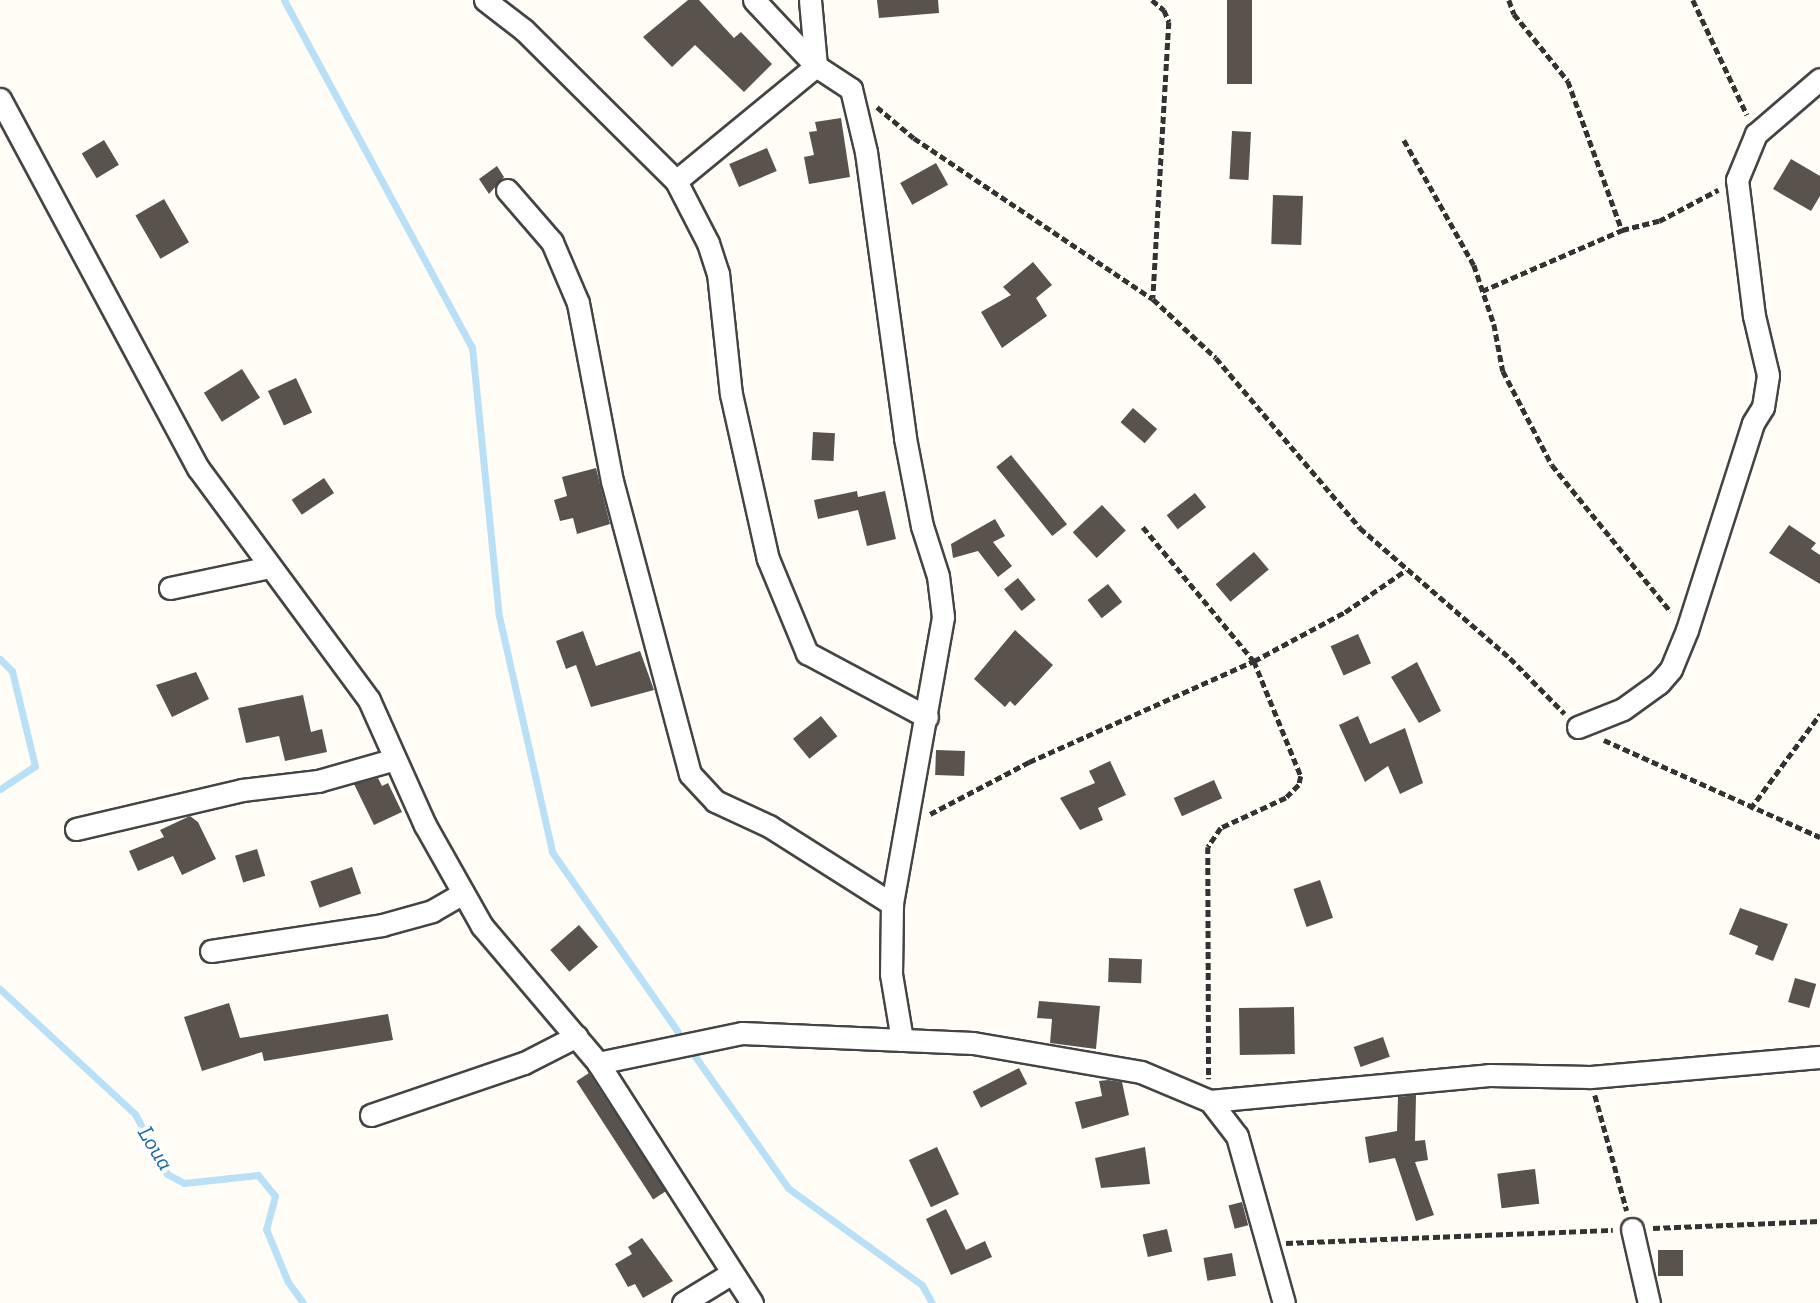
<!DOCTYPE html>
<style>
body{margin:0}
#map{position:relative;width:1820px;height:1303px;overflow:hidden;background:#fffdf5;font-family:"Zilla Slab",serif}
div>[style]{position:absolute}
.stream>*{height:7px;margin:-3.5px;padding:0 3.5px;transform-origin:3.5px;border-radius:3.5px;background:#b9e0f7}
.building>*{inset:0;background:#5a524d;transform-origin:0 0}
.path>*{height:4.5px;margin-top:-2.25px;transform-origin:0;background:repeating-linear-gradient(90deg,#333 0 7px,transparent 0 10.5px)}
.roads{filter:drop-shadow(2px 0 #444) drop-shadow(-2px 0 #444) drop-shadow(0 2px #444) drop-shadow(0 -2px #444)}
.minor>*{height:21px;margin:-10.5px;padding:0 10.5px;transform-origin:10.5px;border-radius:10.5px;background:#fff}
span{translate:-50% -50%;white-space:nowrap;text-align:center;line-height:1.15;-webkit-text-stroke:7px #fff;paint-order:stroke}
.water-label{font-size:23px;color:#1768a6;font-style:italic}
</style>
<div id="map">
<div class="stream">
<div style="left:284px;top:0;width:395px;rotate:61.6deg"></div>
<div style="left:472px;top:347px;width:270px;rotate:84.3deg"></div>
<div style="left:499px;top:616px;width:242px;rotate:77.3deg"></div>
<div style="left:552px;top:852px;width:220px;rotate:55deg"></div>
<div style="left:0;top:659px;width:17px;rotate:45deg"></div>
<div style="left:12px;top:671px;width:98px;rotate:76.4deg"></div>
<div style="left:35px;top:766px;width:42px;rotate:146.7deg"></div>
<div style="left:0;top:989px;width:184px;rotate:42.8deg"></div>
<div style="left:135px;top:1114px;width:68px;rotate:61.9deg"></div>
<div style="left:167px;top:1174px;width:19px;rotate:28deg"></div>
<div style="left:184px;top:1183px;width:74px;rotate:-6.2deg"></div>
<div style="left:258px;top:1175px;width:27px;rotate:51deg"></div>
<div style="left:275px;top:1196px;width:34px;rotate:105deg"></div>
<div style="left:266px;top:1229px;width:57px;rotate:67.5deg"></div>
<div style="left:288px;top:1282px;width:26px;rotate:54deg"></div>
<div style="left:694px;top:1055px;width:163px;rotate:54.7deg"></div>
<div style="left:788px;top:1188px;width:165px;rotate:35.9deg"></div>
<div style="left:922px;top:1285px;width:21px;rotate:61deg"></div>
</div>
<div class="building">
<div style="clip-path:polygon(688px 0,699px 0,734px 38px,741px 32px,772px 64px,744px 92px,695px 45px,672px 67px,643px 37px)"></div>
<div style="clip-path:polygon(877px 0,938px 0,939px 13px,879px 18px)"></div>
<div style="left:1227px;top:0;width:25px;height:84px"></div>
<div style="clip-path:polygon(841px 118px,850px 177px,809px 184px,804px 157px,814px 155px,809px 132px,817px 131px,815px 122px)"></div>
<div style="left:1232px;top:131px;width:19px;height:48px;rotate:3deg"></div>
<div style="left:104px;top:140px;width:29px;height:26px;rotate:59deg"></div>
<div style="left:767px;top:148px;width:25px;height:41px;rotate:67deg"></div>
<div style="clip-path:polygon(1791px 159px,1820px 176px,1820px 196px,1811px 211px,1773px 189px)"></div>
<div style="left:936px;top:163px;width:25px;height:41px;rotate:61deg"></div>
<div style="clip-path:polygon(497px 166px,504px 177px,489px 194px,479px 179px)"></div>
<div style="left:1273px;top:195px;width:30px;height:49px;rotate:2deg"></div>
<div style="left:164px;top:199px;width:50px;height:33px;rotate:60deg"></div>
<div style="clip-path:polygon(1033px 262px,1052px 285px,1036px 298px,1047px 316px,1002px 348px,981px 312px,1011px 295px,1003px 287px)"></div>
<div style="left:242px;top:369px;width:34px;height:45px;rotate:58deg"></div>
<div style="left:296px;top:378px;width:38px;height:31px;rotate:65deg"></div>
<div style="left:1133px;top:408px;width:32px;height:19px;rotate:41deg"></div>
<div style="left:813px;top:432px;width:22px;height:28px;rotate:3deg"></div>
<div style="left:1011px;top:455px;width:89px;height:19px;rotate:51deg"></div>
<div style="clip-path:polygon(596px 468px,610px 524px,577px 534px,573px 518px,560px 521px,554px 500px,567px 496px,562px 477px)"></div>
<div style="left:324px;top:478px;width:18px;height:39px;rotate:56deg"></div>
<div style="clip-path:polygon(857px 491px,858px 497px,885px 491px,896px 539px,867px 546px,858px 510px,818px 519px,814px 500px)"></div>
<div style="left:1195px;top:493px;width:18px;height:36px;rotate:52deg"></div>
<div style="left:1102px;top:505px;width:35px;height:40px;rotate:47deg"></div>
<div style="clip-path:polygon(995px 519px,1005px 536px,993px 542px,1012px 566px,998px 577px,978px 551px,953px 558px,951px 544px)"></div>
<div style="clip-path:polygon(1789px 525px,1816px 543px,1811px 549px,1820px 555px,1820px 584px,1769px 553px)"></div>
<div style="left:1254px;top:552px;width:23px;height:50px;rotate:50deg"></div>
<div style="left:1018px;top:578px;width:28px;height:18px;rotate:51deg"></div>
<div style="left:1108px;top:584px;width:23px;height:26px;rotate:52deg"></div>
<div style="clip-path:polygon(1015px 630px,1053px 665px,1015px 706px,1010px 701px,1005px 707px,974px 679px)"></div>
<div style="clip-path:polygon(583px 631px,596px 666px,640px 651px,654px 690px,591px 707px,576px 665px,566px 669px,556px 641px)"></div>
<div style="left:1358px;top:634px;width:32px;height:30px;rotate:66deg"></div>
<div style="clip-path:polygon(1417px 662px,1441px 711px,1419px 723px,1391px 677px)"></div>
<div style="clip-path:polygon(196px 672px,209px 699px,172px 717px,156px 685px)"></div>
<div style="clip-path:polygon(303px 695px,311px 732px,322px 729px,327px 752px,285px 761px,279px 736px,246px 743px,238px 708px)"></div>
<div style="left:821px;top:716px;width:26px;height:36px;rotate:51deg"></div>
<div style="clip-path:polygon(1358px 716px,1370px 744px,1405px 728px,1423px 783px,1400px 794px,1388px 766px,1365px 782px,1339px 725px)"></div>
<div style="left:936px;top:750px;width:29px;height:25px;rotate:2deg"></div>
<div style="clip-path:polygon(1110px 761px,1126px 795px,1098px 808px,1103px 820px,1080px 830px,1060px 798px,1095px 783px,1089px 771px)"></div>
<div style="clip-path:polygon(378px 778px,382px 786px,388px 783px,402px 812px,374px 825px,354px 784px)"></div>
<div style="left:1214px;top:780px;width:20px;height:44px;rotate:66deg"></div>
<div style="clip-path:polygon(190px 816px,198px 822px,216px 859px,182px 875px,173px 856px,138px 871px,129px 851px,164px 837px,160px 830px)"></div>
<div style="left:257px;top:849px;width:28px;height:23px;rotate:73deg"></div>
<div style="left:352px;top:867px;width:28px;height:44px;rotate:71deg"></div>
<div style="left:1320px;top:880px;width:40px;height:28px;rotate:71deg"></div>
<div style="clip-path:polygon(1740px 908px,1788px 924px,1773px 961px,1755px 954px,1758px 946px,1729px 934px)"></div>
<div style="left:579px;top:925px;width:29px;height:38px;rotate:49deg"></div>
<div style="left:1109px;top:958px;width:33px;height:24px;rotate:2deg"></div>
<div style="left:1795px;top:978px;width:22px;height:25px;rotate:16deg"></div>
<div style="clip-path:polygon(1039px 1001px,1100px 1006px,1096px 1049px,1050px 1043px,1052px 1019px,1037px 1018px)"></div>
<div style="clip-path:polygon(229px 1003px,240px 1038px,388px 1014px,393px 1040px,264px 1061px,262px 1052px,202px 1071px,184px 1017px)"></div>
<div style="left:1294px;top:1007px;width:47px;height:55px;rotate:89deg"></div>
<div style="left:1383px;top:1037px;width:21px;height:31px;rotate:71deg"></div>
<div style="left:1019px;top:1068px;width:18px;height:52px;rotate:63deg"></div>
<div style="left:589px;top:1073px;width:141px;height:15px;rotate:57deg"></div>
<div style="clip-path:polygon(1108px 1080px,1122px 1082px,1129px 1115px,1082px 1129px,1075px 1102px,1102px 1096px,1099px 1081px)"></div>
<div style="clip-path:polygon(1416px 1095px,1415px 1141px,1425px 1140px,1428px 1160px,1415px 1162px,1434px 1215px,1416px 1221px,1395px 1158px,1369px 1163px,1365px 1137px,1397px 1131px,1398px 1097px)"></div>
<div style="left:937px;top:1147px;width:52px;height:31px;rotate:65deg"></div>
<div style="clip-path:polygon(1145px 1147px,1150px 1184px,1101px 1188px,1095px 1158px)"></div>
<div style="left:1535px;top:1169px;width:35px;height:38px;rotate:83deg"></div>
<div style="left:1242px;top:1202px;width:24px;height:14px;rotate:75deg"></div>
<div style="clip-path:polygon(946px 1209px,966px 1250px,985px 1241px,992px 1257px,951px 1275px,926px 1219px)"></div>
<div style="left:1167px;top:1229px;width:23px;height:25px;rotate:77deg"></div>
<div style="clip-path:polygon(642px 1238px,673px 1281px,643px 1298px,635px 1284px,628px 1287px,615px 1264px,632px 1254px,628px 1247px)"></div>
<div style="left:1658px;top:1250px;width:25px;height:26px"></div>
<div style="left:1232px;top:1253px;width:23px;height:29px;rotate:80deg"></div>
</div>
<div class="path">
<div style="left:1152px;top:0;width:16px;rotate:40deg"></div>
<div style="left:1164px;top:10px;width:13px;rotate:67deg"></div>
<div style="left:1169px;top:22px;width:276px;rotate:93.3deg"></div>
<div style="left:1509px;top:0;width:15px;rotate:70deg"></div>
<div style="left:1514px;top:14px;width:86px;rotate:51.1deg"></div>
<div style="left:1568px;top:81px;width:158px;rotate:70.1deg"></div>
<div style="left:1693px;top:0;width:127px;rotate:64.8deg"></div>
<div style="left:877px;top:107px;width:48px;rotate:40deg"></div>
<div style="left:914px;top:138px;width:288px;rotate:34deg"></div>
<div style="left:1153px;top:299px;width:86px;rotate:43.1deg"></div>
<div style="left:1216px;top:358px;width:223px;rotate:49.7deg"></div>
<div style="left:1360px;top:528px;width:198px;rotate:40.9deg"></div>
<div style="left:1510px;top:658px;width:78px;rotate:45.5deg"></div>
<div style="left:1404px;top:140px;width:143px;rotate:60.8deg"></div>
<div style="left:1474px;top:265px;width:62px;rotate:71.3deg"></div>
<div style="left:1494px;top:324px;width:48px;rotate:79.2deg"></div>
<div style="left:1503px;top:371px;width:106px;rotate:62.5deg"></div>
<div style="left:1552px;top:465px;width:189px;rotate:51deg"></div>
<div style="left:1482px;top:291px;width:153px;rotate:-23.5deg"></div>
<div style="left:1622px;top:230px;width:38px;rotate:-14deg"></div>
<div style="left:1659px;top:221px;width:67px;rotate:-27.7deg"></div>
<div style="left:1143px;top:527px;width:174px;rotate:50.4deg"></div>
<div style="left:1254px;top:661px;width:124px;rotate:67.8deg"></div>
<div style="left:1301px;top:776px;width:9px;rotate:103deg"></div>
<div style="left:1299px;top:785px;width:18px;rotate:135deg"></div>
<div style="left:1286px;top:798px;width:72px;rotate:155.2deg"></div>
<div style="left:1221px;top:828px;width:23px;rotate:124deg"></div>
<div style="left:1208px;top:847px;width:232px;rotate:89.8deg"></div>
<div style="left:1604px;top:740px;width:237px;rotate:24.2deg"></div>
<div style="left:1750px;top:809px;width:118px;rotate:-53.6deg"></div>
<div style="left:930px;top:814px;width:112px;rotate:-27.7deg"></div>
<div style="left:1029px;top:762px;width:247px;rotate:-24.2deg"></div>
<div style="left:1254px;top:661px;width:103px;rotate:-28.3deg"></div>
<div style="left:1345px;top:612px;width:74px;rotate:-34.5deg"></div>
<div style="left:1595px;top:1095px;width:120px;rotate:74.6deg"></div>
<div style="left:1653px;top:1228px;width:167px;rotate:-2.4deg"></div>
<div style="left:1286px;top:1243px;width:327px;rotate:-2.3deg"></div>
</div>
<div class="roads">
<div class="minor">
<div style="left:485px;top:0;width:49px;rotate:37.6deg"></div>
<div style="left:524px;top:30px;width:214px;rotate:44.8deg"></div>
<div style="left:754px;top:0;width:91px;rotate:46.8deg"></div>
<div style="left:816px;top:66px;width:42px;rotate:33.3deg"></div>
<div style="left:851px;top:89px;width:65px;rotate:76.6deg"></div>
<div style="left:866px;top:152px;width:289px;rotate:82.2deg"></div>
<div style="left:905px;top:438px;width:90px;rotate:79.1deg"></div>
<div style="left:922px;top:526px;width:52px;rotate:72.3deg"></div>
<div style="left:938px;top:576px;width:41px;rotate:83deg"></div>
<div style="left:943px;top:617px;width:291px;rotate:100.1deg"></div>
<div style="left:892px;top:904px;width:70px;rotate:90.8deg"></div>
<div style="left:891px;top:974px;width:67px;rotate:80.5deg"></div>
<div style="left:810px;top:0;width:66px;rotate:84.8deg"></div>
<div style="left:816px;top:66px;width:181px;rotate:140.6deg"></div>
<div style="left:676px;top:181px;width:70px;rotate:62.7deg"></div>
<div style="left:708px;top:243px;width:32px;rotate:72deg"></div>
<div style="left:718px;top:273px;width:122px;rotate:83.9deg"></div>
<div style="left:731px;top:394px;width:169px;rotate:77.4deg"></div>
<div style="left:768px;top:559px;width:102px;rotate:67.5deg"></div>
<div style="left:807px;top:653px;width:136px;rotate:28.1deg"></div>
<div style="left:0;top:99px;width:419px;rotate:61.8deg"></div>
<div style="left:198px;top:468px;width:288px;rotate:53.6deg"></div>
<div style="left:369px;top:700px;width:137px;rotate:65.9deg"></div>
<div style="left:425px;top:825px;width:116px;rotate:60.6deg"></div>
<div style="left:482px;top:926px;width:180px;rotate:49.7deg"></div>
<div style="left:598px;top:1063px;width:285px;rotate:57.3deg"></div>
<div style="left:507px;top:190px;width:69px;rotate:49.1deg"></div>
<div style="left:552px;top:242px;width:66px;rotate:66.9deg"></div>
<div style="left:578px;top:303px;width:181px;rotate:79.2deg"></div>
<div style="left:612px;top:481px;width:303px;rotate:75.1deg"></div>
<div style="left:690px;top:774px;width:37px;rotate:47deg"></div>
<div style="left:715px;top:801px;width:60px;rotate:24.8deg"></div>
<div style="left:769px;top:826px;width:146px;rotate:32.4deg"></div>
<div style="left:170px;top:588px;width:102px;rotate:-11.9deg"></div>
<div style="left:1578px;top:727px;width:48px;rotate:-21.8deg"></div>
<div style="left:1623px;top:709px;width:44px;rotate:-35.8deg"></div>
<div style="left:1659px;top:683px;width:18px;rotate:-49deg"></div>
<div style="left:1671px;top:669px;width:42px;rotate:-67.7deg"></div>
<div style="left:1687px;top:630px;width:217px;rotate:-72.3deg"></div>
<div style="left:1753px;top:423px;width:19px;rotate:-58deg"></div>
<div style="left:1763px;top:407px;width:32px;rotate:-81deg"></div>
<div style="left:1768px;top:375px;width:61px;rotate:-103.3deg"></div>
<div style="left:1754px;top:316px;width:137px;rotate:-97.1deg"></div>
<div style="left:1737px;top:180px;width:50px;rotate:-67.6deg"></div>
<div style="left:1756px;top:134px;width:84px;rotate:-40.7deg"></div>
<div style="left:76px;top:829px;width:171px;rotate:-13.2deg"></div>
<div style="left:242px;top:790px;width:77px;rotate:-6.8deg"></div>
<div style="left:318px;top:781px;width:80px;rotate:-15.9deg"></div>
<div style="left:211px;top:951px;width:173px;rotate:-8.6deg"></div>
<div style="left:382px;top:925px;width:52px;rotate:-15.6deg"></div>
<div style="left:432px;top:911px;width:36px;rotate:-30deg"></div>
<div style="left:598px;top:1063px;width:147px;rotate:-11.8deg"></div>
<div style="left:742px;top:1033px;width:231px;rotate:2.5deg"></div>
<div style="left:973px;top:1043px;width:170px;rotate:9.8deg"></div>
<div style="left:1141px;top:1072px;width:75px;rotate:22.8deg"></div>
<div style="left:1210px;top:1101px;width:280px;rotate:-5.3deg"></div>
<div style="left:1489px;top:1075px;width:101px;rotate:1.1deg"></div>
<div style="left:1590px;top:1077px;width:231px;rotate:-5deg"></div>
<div style="left:1210px;top:1101px;width:44px;rotate:52.4deg"></div>
<div style="left:1237px;top:1136px;width:173px;rotate:74.3deg"></div>
<div style="left:371px;top:1115px;width:162px;rotate:-18.8deg"></div>
<div style="left:524px;top:1063px;width:59px;rotate:-27deg"></div>
<div style="left:1632px;top:1229px;width:76px;rotate:77.1deg"></div>
<div style="left:683px;top:1303px;width:57px;rotate:-31.5deg"></div>
</div>
</div>
<div class="water-label">
<span style="left:156px;top:1148px;rotate:59deg">Loua</span>
</div>
</div>
